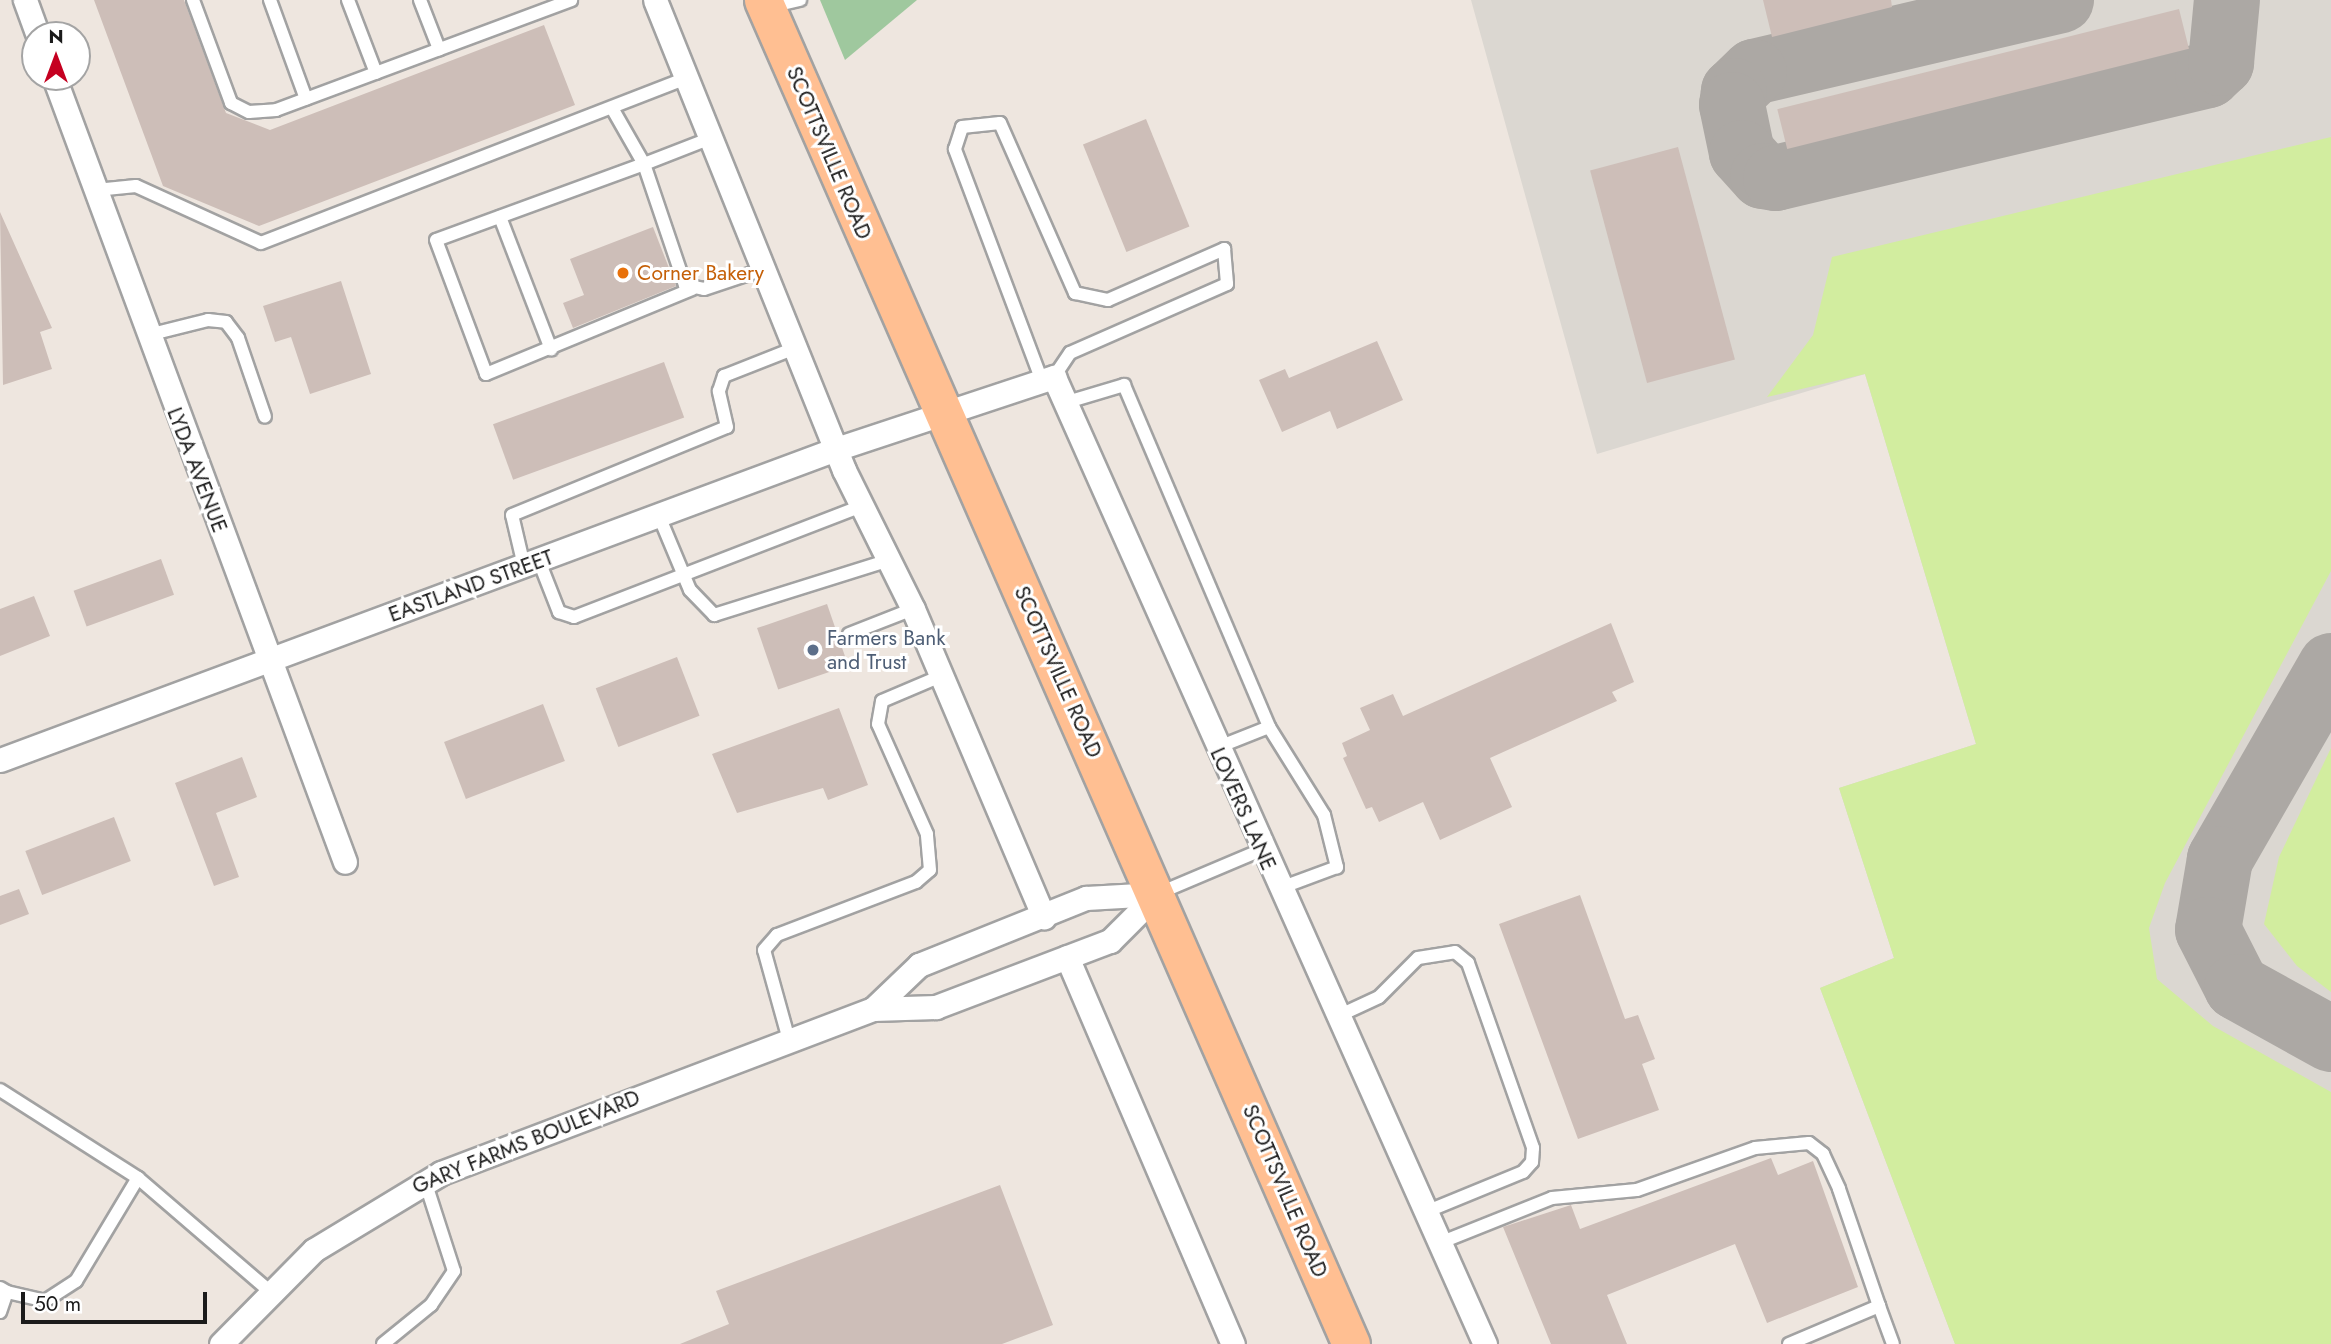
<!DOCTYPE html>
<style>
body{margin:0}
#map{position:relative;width:2331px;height:1344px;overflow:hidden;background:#eee6df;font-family:Jost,sans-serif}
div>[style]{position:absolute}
.airport>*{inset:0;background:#dbd7d1}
.grass>*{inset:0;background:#d2ed9f}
.cemetery>*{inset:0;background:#9fc89e}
.taxiway>*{height:66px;margin:-33px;padding:0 33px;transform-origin:33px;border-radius:33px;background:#aca8a4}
.building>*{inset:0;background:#cdbeb8;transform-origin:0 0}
.roads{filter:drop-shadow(2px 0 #a2a2a2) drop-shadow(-2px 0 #a2a2a2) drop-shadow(0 2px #a2a2a2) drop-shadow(0 -2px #a2a2a2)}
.lane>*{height:12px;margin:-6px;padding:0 6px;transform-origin:6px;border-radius:6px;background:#fff}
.street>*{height:23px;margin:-11.5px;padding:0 11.5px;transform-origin:11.5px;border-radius:11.5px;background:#fff}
.primary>*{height:37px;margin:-18.5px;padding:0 18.5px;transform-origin:18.5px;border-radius:18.5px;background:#ffbf92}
.dots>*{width:19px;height:19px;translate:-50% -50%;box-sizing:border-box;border:4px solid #fff;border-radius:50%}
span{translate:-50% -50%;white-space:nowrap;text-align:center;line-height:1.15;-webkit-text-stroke:6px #fff;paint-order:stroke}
.street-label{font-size:21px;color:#1b1b1b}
.food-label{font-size:21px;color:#c56008}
.left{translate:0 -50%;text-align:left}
.service-label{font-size:21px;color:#4e5e75}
.north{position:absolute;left:21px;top:21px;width:70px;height:70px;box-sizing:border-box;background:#fff;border:2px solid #a4a4a4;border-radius:50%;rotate:0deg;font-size:19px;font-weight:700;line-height:28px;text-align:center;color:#1b1b1b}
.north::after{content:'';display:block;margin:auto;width:24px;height:32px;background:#c50020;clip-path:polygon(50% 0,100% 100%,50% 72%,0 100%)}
.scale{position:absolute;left:21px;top:1292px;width:186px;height:32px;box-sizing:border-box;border:4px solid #1b1b1b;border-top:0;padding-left:9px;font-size:21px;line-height:24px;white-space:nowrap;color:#1b1b1b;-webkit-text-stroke:5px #fff;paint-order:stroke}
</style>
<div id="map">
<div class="airport">
<div style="clip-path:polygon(1471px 0,2331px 0,2331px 1344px,1955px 1344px,1820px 988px,1894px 958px,1839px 788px,1976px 744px,1865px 374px,1597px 454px)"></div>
</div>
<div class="grass">
<div style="clip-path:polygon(2331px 137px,2331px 571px,2165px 883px,2149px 928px,2157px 979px,2213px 1026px,2331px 1092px,2331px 1344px,1955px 1344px,1820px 988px,1894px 958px,1839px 788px,1976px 744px,1865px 374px,1767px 397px,1813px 335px,1832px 257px)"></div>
<div style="clip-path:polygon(2331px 748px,2331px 992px,2297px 966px,2264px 924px,2279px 857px)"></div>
</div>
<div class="cemetery">
<div style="clip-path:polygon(820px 0,917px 0,845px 60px)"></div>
</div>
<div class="taxiway">
<div style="left:2061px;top:0;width:315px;rotate:166.8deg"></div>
<div style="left:1754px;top:72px;width:28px;rotate:136deg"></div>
<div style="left:1734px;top:91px;width:14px;rotate:98deg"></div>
<div style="left:1732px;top:105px;width:49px;rotate:78.2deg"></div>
<div style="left:1742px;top:153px;width:31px;rotate:48deg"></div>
<div style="left:1763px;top:176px;width:13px;rotate:9deg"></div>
<div style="left:1776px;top:178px;width:444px;rotate:-13.4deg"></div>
<div style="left:2208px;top:75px;width:18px;rotate:-43deg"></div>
<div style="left:2221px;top:63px;width:63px;rotate:-84.6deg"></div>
<div style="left:2331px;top:666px;width:223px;rotate:119.9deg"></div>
<div style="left:2220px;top:859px;width:72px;rotate:99.6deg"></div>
<div style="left:2208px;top:930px;width:64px;rotate:63deg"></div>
<div style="left:2237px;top:987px;width:107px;rotate:29deg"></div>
</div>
<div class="building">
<div style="clip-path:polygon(94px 0,184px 0,226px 113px,270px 130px,544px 25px,575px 105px,259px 226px,163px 186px)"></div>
<div style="clip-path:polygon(1763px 0,1891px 0,1892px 7px,1772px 37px)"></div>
<div style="left:2179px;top:9px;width:41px;height:414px;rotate:76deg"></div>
<div style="left:1146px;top:119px;width:116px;height:68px;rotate:68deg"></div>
<div style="left:1678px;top:147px;width:220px;height:91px;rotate:75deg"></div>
<div style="clip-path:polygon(0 212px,52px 328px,40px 332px,52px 369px,3px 385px)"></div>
<div style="clip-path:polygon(653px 227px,676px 286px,573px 328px,563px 303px,584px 295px,570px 259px)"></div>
<div style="clip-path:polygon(341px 281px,371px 374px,310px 394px,291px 337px,275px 342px,263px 306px)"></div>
<div style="clip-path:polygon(1377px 341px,1403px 400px,1337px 429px,1330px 411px,1282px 432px,1259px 380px,1285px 369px,1289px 378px)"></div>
<div style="left:664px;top:362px;width:59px;height:182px;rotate:70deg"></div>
<div style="left:161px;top:559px;width:38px;height:93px;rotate:70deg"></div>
<div style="clip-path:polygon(34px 596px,50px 636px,0 656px,0 609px)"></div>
<div style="left:827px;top:604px;width:65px;height:74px;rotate:71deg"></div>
<div style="clip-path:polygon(1611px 623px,1634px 682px,1612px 692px,1617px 701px,1490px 758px,1512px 807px,1440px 840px,1423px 802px,1379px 822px,1372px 807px,1366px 809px,1343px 758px,1347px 756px,1342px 743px,1370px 730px,1360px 708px,1393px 694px,1403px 716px)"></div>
<div style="left:677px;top:657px;width:63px;height:87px;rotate:69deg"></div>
<div style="left:543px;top:704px;width:61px;height:106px;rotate:69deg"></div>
<div style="clip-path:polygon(839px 708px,868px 785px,828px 800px,823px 788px,737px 813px,712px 754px)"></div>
<div style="clip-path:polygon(242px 757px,257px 797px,216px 813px,239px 877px,214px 886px,175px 783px)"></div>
<div style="left:114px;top:817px;width:47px;height:95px;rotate:69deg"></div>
<div style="clip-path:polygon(19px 889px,29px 914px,0 925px,0 896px)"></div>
<div style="clip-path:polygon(1580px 895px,1625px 1019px,1638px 1015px,1655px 1059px,1642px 1064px,1659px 1110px,1578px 1139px,1499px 924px)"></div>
<div style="clip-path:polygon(1771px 1158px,1778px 1175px,1813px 1161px,1858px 1287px,1767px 1323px,1735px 1244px,1607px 1295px,1627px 1344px,1551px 1344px,1503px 1227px,1571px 1205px,1580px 1229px)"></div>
<div style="clip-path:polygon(1000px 1185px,1053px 1325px,1002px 1344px,680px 1344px,729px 1324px,716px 1291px)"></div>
</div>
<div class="roads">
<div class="lane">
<div style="left:193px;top:0;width:110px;rotate:69.7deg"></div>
<div style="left:231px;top:103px;width:20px;rotate:27deg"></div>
<div style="left:249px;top:112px;width:27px;rotate:-4deg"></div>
<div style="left:276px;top:110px;width:315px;rotate:-20.4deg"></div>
<div style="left:270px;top:0;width:105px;rotate:70deg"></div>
<div style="left:348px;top:0;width:78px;rotate:69deg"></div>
<div style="left:420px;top:0;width:53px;rotate:68.8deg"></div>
<div style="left:769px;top:7px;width:32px;rotate:-13deg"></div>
<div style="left:612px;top:108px;width:64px;rotate:60.3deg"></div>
<div style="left:644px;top:164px;width:221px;rotate:159.9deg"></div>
<div style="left:436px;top:240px;width:143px;rotate:69.5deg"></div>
<div style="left:486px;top:374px;width:223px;rotate:-22.4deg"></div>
<div style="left:711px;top:138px;width:72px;rotate:158.8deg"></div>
<div style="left:644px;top:164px;width:128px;rotate:71.3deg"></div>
<div style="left:685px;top:285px;width:19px;rotate:12deg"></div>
<div style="left:704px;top:289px;width:63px;rotate:-18.4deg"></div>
<div style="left:96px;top:190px;width:40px;rotate:-5.7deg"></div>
<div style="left:136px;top:186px;width:137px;rotate:24.5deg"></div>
<div style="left:261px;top:243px;width:457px;rotate:-21.2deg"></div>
<div style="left:500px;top:217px;width:142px;rotate:68.9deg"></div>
<div style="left:148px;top:335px;width:62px;rotate:-14deg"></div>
<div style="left:208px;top:320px;width:18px;rotate:6deg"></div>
<div style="left:226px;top:322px;width:20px;rotate:53deg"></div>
<div style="left:238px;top:338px;width:83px;rotate:71.1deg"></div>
<div style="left:1042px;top:381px;width:248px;rotate:-110.6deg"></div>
<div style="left:955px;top:149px;width:23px;rotate:-72deg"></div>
<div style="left:962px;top:127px;width:38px;rotate:-6deg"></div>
<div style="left:1000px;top:123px;width:186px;rotate:66.2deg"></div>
<div style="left:1075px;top:293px;width:34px;rotate:12deg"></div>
<div style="left:1108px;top:300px;width:127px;rotate:-23.7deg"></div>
<div style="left:1224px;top:249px;width:35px;rotate:85deg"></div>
<div style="left:1227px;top:284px;width:171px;rotate:156.3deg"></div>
<div style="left:1070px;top:353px;width:29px;rotate:124deg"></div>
<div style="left:1064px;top:403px;width:63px;rotate:-16.7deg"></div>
<div style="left:1124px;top:385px;width:371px;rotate:67deg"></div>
<div style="left:1269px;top:727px;width:104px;rotate:58deg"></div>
<div style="left:1324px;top:815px;width:54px;rotate:76deg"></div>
<div style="left:1337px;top:867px;width:63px;rotate:159.6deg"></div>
<div style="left:659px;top:516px;width:80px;rotate:67.3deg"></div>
<div style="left:690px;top:590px;width:35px;rotate:46deg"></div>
<div style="left:714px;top:615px;width:183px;rotate:-17.4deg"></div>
<div style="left:539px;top:561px;width:55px;rotate:68.6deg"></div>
<div style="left:559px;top:612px;width:16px;rotate:18deg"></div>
<div style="left:574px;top:617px;width:308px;rotate:-21.1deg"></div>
<div style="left:524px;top:566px;width:52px;rotate:-103.2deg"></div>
<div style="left:512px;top:515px;width:232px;rotate:-22.3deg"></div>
<div style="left:727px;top:427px;width:37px;rotate:-103deg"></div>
<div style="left:719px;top:391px;width:16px;rotate:-72deg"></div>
<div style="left:724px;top:376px;width:76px;rotate:-21.5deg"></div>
<div style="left:849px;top:634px;width:69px;rotate:-21.3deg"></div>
<div style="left:1216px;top:748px;width:57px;rotate:-21.6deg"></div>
<div style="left:1157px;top:894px;width:113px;rotate:-22.9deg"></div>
<div style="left:1336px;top:1017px;width:47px;rotate:-24.9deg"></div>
<div style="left:1379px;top:997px;width:55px;rotate:-45deg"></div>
<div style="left:1418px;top:958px;width:37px;rotate:-9deg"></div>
<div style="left:1455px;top:952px;width:17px;rotate:40deg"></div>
<div style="left:1468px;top:963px;width:196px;rotate:70.6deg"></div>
<div style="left:1533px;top:1148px;width:14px;rotate:94deg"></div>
<div style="left:1532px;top:1162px;width:13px;rotate:132deg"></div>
<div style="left:1523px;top:1172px;width:108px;rotate:157.7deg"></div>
<div style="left:789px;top:1040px;width:93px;rotate:-105.5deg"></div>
<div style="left:764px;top:950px;width:20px;rotate:-49deg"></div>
<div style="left:777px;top:935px;width:149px;rotate:-20.9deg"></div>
<div style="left:916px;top:882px;width:18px;rotate:-41deg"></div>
<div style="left:930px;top:870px;width:36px;rotate:-95deg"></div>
<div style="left:927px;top:834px;width:120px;rotate:-114deg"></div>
<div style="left:878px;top:724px;width:23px;rotate:-80deg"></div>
<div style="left:882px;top:701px;width:64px;rotate:-23deg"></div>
<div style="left:0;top:1090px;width:164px;rotate:32.5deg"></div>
<div style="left:138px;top:1178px;width:172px;rotate:40.7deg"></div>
<div style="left:1437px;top:1244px;width:124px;rotate:-21.8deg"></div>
<div style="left:1552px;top:1198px;width:85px;rotate:-5.4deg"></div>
<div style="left:1637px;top:1190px;width:125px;rotate:-19.6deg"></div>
<div style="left:1755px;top:1148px;width:54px;rotate:-5.3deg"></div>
<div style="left:1809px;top:1143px;width:18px;rotate:38deg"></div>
<div style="left:1823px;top:1154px;width:38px;rotate:65deg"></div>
<div style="left:1839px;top:1189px;width:124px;rotate:71.1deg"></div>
<div style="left:7px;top:1292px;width:39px;rotate:13deg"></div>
<div style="left:45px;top:1301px;width:37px;rotate:-33deg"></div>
<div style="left:76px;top:1281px;width:120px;rotate:-59deg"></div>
<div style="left:0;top:1312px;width:21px;rotate:-71deg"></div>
<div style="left:7px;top:1292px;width:8px;rotate:-150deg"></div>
<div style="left:383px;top:1344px;width:62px;rotate:-39.1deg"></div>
<div style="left:431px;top:1305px;width:41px;rotate:-55.9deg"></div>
<div style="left:454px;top:1271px;width:95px;rotate:-107.9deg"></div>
<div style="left:1789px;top:1344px;width:98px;rotate:-22.9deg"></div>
<div style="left:1879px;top:1306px;width:40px;rotate:69.8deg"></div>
</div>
<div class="street">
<div style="left:25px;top:0;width:37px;rotate:70deg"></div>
<div style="left:655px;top:0;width:507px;rotate:68.09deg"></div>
<div style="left:844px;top:470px;width:155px;rotate:63.6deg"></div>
<div style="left:913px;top:609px;width:335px;rotate:67deg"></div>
<div style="left:54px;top:77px;width:837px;rotate:69.66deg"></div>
<div style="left:0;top:760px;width:892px;rotate:-20.41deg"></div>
<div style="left:836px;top:449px;width:230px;rotate:-18.3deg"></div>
<div style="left:1054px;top:377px;width:1059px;rotate:65.98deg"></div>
<div style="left:1067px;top:957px;width:421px;rotate:66.8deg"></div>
<div style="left:873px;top:1009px;width:64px;rotate:-43.7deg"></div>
<div style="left:919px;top:965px;width:180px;rotate:-21.9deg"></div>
<div style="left:1086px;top:898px;width:71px;rotate:-3.2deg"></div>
<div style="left:221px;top:1344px;width:132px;rotate:-45.3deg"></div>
<div style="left:314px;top:1250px;width:149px;rotate:-31.2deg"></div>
<div style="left:441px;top:1173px;width:462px;rotate:-20.8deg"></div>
<div style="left:873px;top:1009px;width:63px;rotate:-1.8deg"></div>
<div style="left:936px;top:1007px;width:186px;rotate:-20.8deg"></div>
<div style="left:1110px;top:941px;width:66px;rotate:-45deg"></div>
</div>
<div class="primary">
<div style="left:763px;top:0;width:1467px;rotate:66.37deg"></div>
</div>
</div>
<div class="dots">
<div style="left:623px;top:273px;background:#e8710a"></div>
<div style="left:813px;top:650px;background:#5c6f8a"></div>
</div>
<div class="street-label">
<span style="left:829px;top:153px;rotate:67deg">SCOTTSVILLE ROAD</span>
<span style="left:197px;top:470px;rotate:69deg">LYDA AVENUE</span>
<span style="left:471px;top:586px;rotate:-20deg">EASTLAND STREET</span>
<span style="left:1058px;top:672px;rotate:66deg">SCOTTSVILLE ROAD</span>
<span style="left:1243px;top:809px;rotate:66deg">LOVERS LANE</span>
<span style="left:526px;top:1142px;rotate:-22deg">GARY FARMS BOULEVARD</span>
<span style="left:1285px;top:1191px;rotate:67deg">SCOTTSVILLE ROAD</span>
</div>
<div class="food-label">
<span class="left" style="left:637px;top:273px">Corner Bakery</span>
</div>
<div class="service-label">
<span class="left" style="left:827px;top:650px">Farmers Bank<br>and Trust</span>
</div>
<div class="north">N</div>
<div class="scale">50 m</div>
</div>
